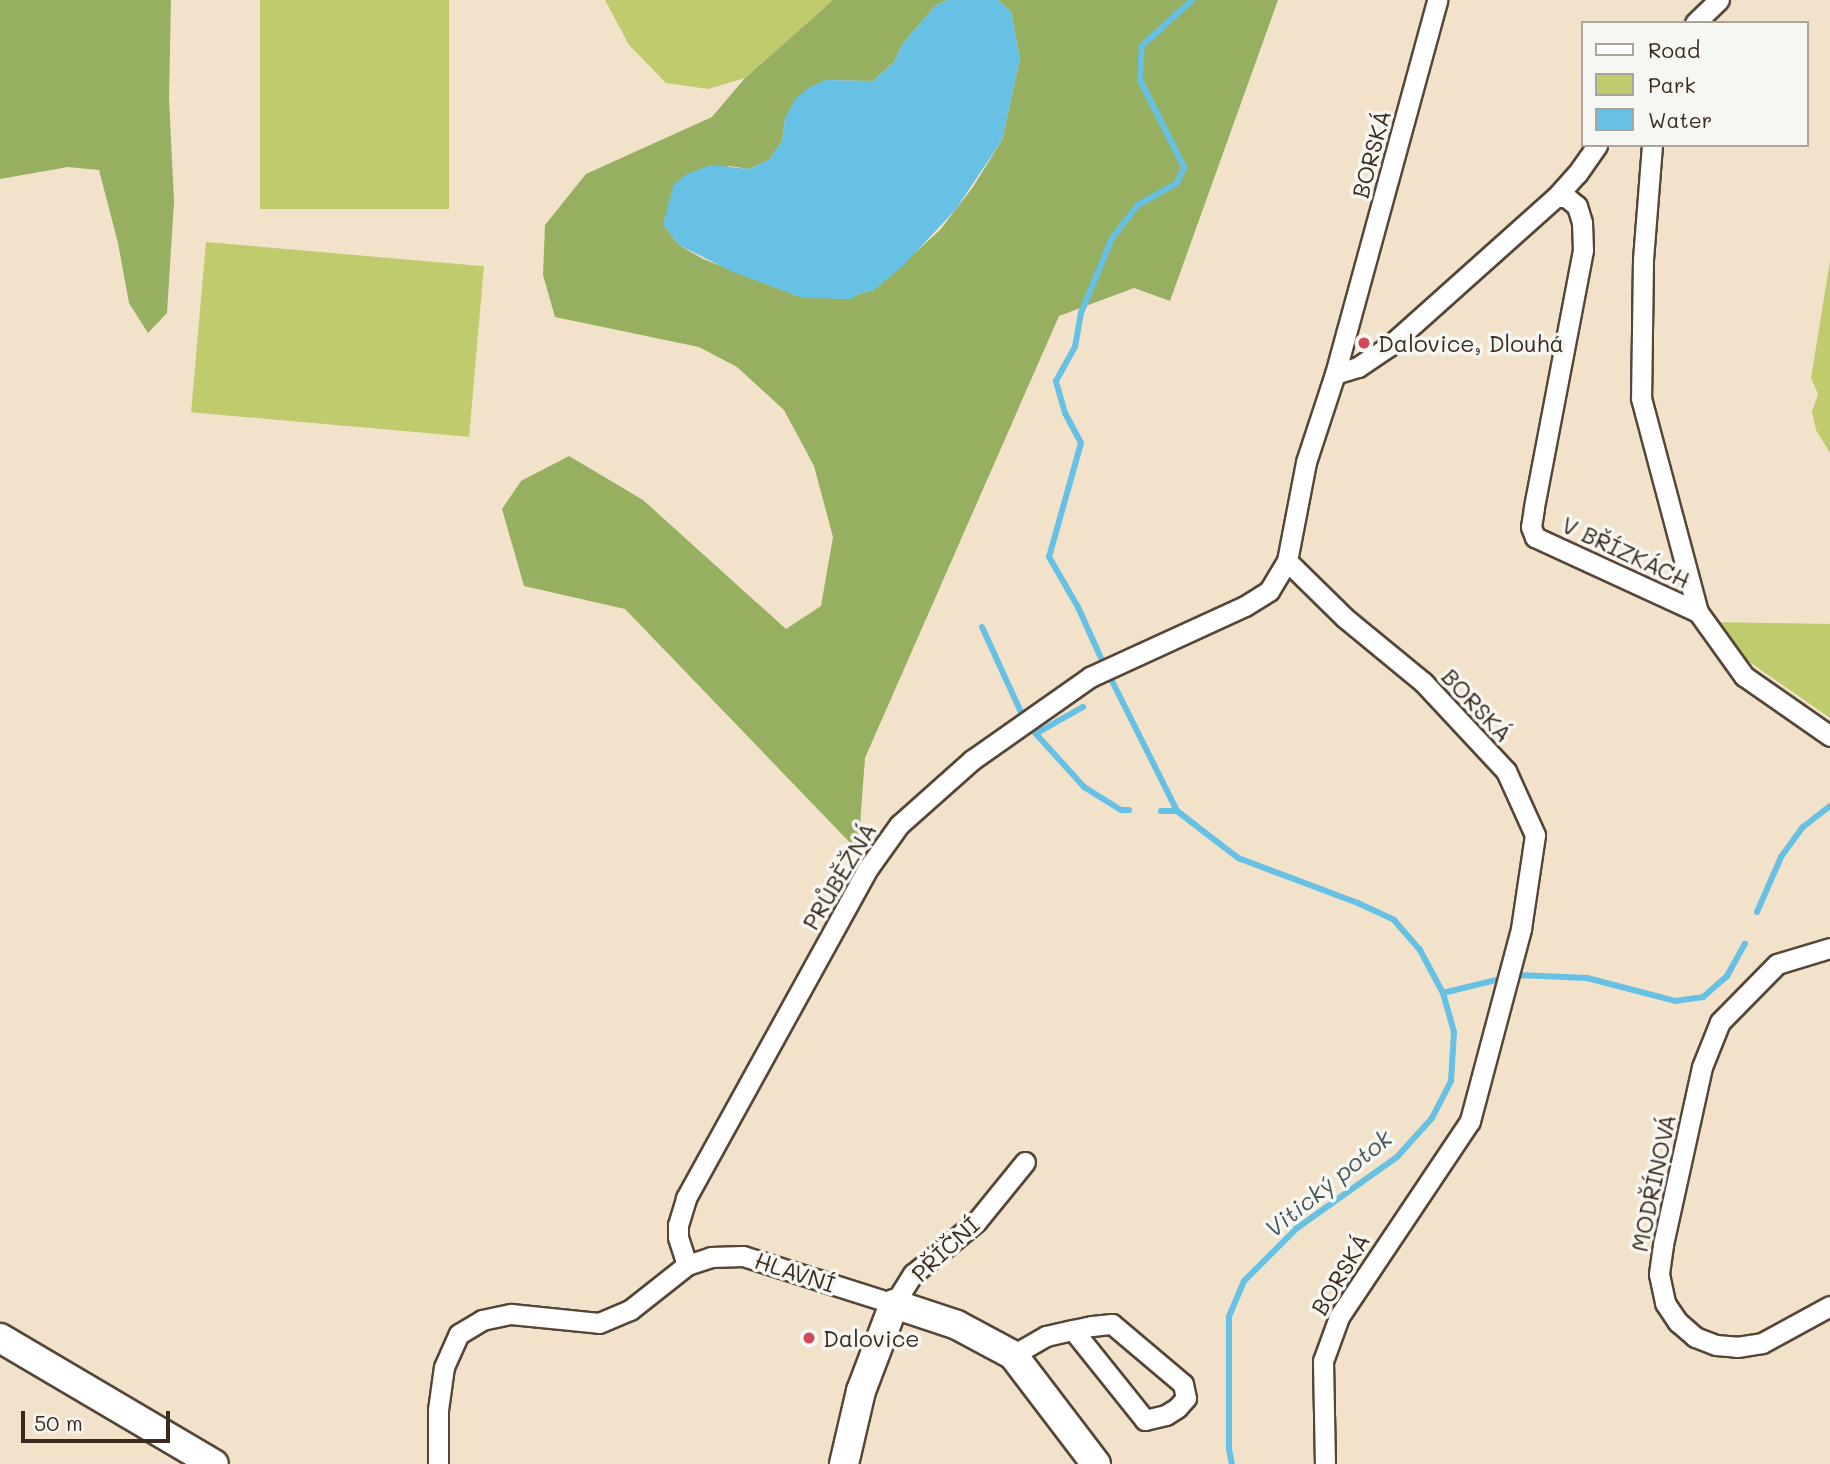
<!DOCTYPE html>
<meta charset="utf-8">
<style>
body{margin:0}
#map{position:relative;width:1830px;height:1464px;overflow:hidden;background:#f1e2c9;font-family:Mali,sans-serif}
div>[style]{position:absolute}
.green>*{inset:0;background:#bfcb6d;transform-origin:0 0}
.forest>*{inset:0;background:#97af60}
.water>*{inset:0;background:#66c1e4}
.stream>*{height:6px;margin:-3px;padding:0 3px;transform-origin:3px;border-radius:3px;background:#66c1e4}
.roads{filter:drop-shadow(2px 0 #564638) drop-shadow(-2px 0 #564638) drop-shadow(0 2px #564638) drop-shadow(0 -2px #564638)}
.street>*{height:19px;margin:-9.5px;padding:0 9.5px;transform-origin:9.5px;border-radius:9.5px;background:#fff}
.secondary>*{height:28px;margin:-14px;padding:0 14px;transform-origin:14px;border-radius:14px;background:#fff}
.dots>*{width:19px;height:19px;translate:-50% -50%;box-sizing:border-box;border:4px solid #f6f6f2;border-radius:50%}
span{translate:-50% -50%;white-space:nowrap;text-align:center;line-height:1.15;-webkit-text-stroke:7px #f6f6f2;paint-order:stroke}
.street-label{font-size:23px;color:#3b2a1e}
.poi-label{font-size:23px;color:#3b2a1e}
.left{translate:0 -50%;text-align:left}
.water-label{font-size:24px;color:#485759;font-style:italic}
.legend{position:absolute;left:1581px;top:21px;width:228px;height:126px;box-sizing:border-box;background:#f6f6f2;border:2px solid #aba49d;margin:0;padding:9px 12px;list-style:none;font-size:21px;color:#3b2a1e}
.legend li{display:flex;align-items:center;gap:14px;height:35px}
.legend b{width:35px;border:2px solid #aba49d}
.scale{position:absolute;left:21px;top:1411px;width:149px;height:32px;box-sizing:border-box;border:4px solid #3b2a1e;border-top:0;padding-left:9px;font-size:21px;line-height:24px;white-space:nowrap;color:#3b2a1e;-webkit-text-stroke:5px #f6f6f2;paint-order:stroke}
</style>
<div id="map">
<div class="green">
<div style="left:260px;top:0;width:189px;height:209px"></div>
<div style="clip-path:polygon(605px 0,833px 0,745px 78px,708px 89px,666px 83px,629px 45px)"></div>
<div style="left:206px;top:242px;width:279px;height:171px;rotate:5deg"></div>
<div style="clip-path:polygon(1830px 261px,1830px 453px,1816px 430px,1812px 412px,1818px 394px,1811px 378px)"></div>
<div style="clip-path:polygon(1712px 622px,1830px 624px,1830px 718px,1738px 654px)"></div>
</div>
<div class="forest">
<div style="clip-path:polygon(0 0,171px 0,169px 99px,174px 201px,167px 313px,148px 333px,129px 303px,118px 243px,99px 170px,68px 167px,0 179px)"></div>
<div style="clip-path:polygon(833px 0,947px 0,935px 6px,903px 43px,894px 62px,873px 81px,826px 80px,785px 118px,782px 141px,769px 160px,749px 169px,729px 166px,663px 224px,679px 245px,703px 259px,803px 298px,856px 295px,874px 290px,940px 230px,973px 187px,1002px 140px,1020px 59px,1011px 12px,998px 0,1278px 0,1170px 301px,1134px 288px,1059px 316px,865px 758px,858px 851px,625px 609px,524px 586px,502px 509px,521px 481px,569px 456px,643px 500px,786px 629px,821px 606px,833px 537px,814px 466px,784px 410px,737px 367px,699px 347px,555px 317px,543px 275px,545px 225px,586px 174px,712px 117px,745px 78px)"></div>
</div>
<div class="water">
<div style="clip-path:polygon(947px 0,998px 0,1011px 12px,1020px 59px,1002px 140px,956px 209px,903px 266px,874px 290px,856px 295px,852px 299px,803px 298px,733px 272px,679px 245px,663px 224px,674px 184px,687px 174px,711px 165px,749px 169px,769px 160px,782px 141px,785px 118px,795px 99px,808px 88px,826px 80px,873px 81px,894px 62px,903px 43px,935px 6px)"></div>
</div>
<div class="stream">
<div style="left:982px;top:627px;width:94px;rotate:65.4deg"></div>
<div style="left:1101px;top:658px;width:56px;rotate:-114.3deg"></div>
<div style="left:1078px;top:607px;width:58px;rotate:-120.1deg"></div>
<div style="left:1049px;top:557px;width:118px;rotate:-74.3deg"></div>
<div style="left:1081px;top:443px;width:34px;rotate:-118deg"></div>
<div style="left:1065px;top:413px;width:33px;rotate:-106deg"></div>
<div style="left:1056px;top:381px;width:39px;rotate:-61deg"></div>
<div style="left:1075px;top:347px;width:35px;rotate:-80deg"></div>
<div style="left:1081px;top:313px;width:81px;rotate:-67.5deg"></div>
<div style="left:1112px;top:238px;width:42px;rotate:-51.8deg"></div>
<div style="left:1138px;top:205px;width:45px;rotate:-29.4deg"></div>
<div style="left:1177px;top:183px;width:17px;rotate:-66deg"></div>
<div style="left:1184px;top:167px;width:97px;rotate:-116.8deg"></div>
<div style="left:1140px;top:80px;width:34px;rotate:-87deg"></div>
<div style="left:1142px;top:46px;width:68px;rotate:-42.6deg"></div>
<div style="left:1111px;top:679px;width:148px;rotate:63.4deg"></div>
<div style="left:1177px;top:811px;width:77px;rotate:37.6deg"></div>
<div style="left:1238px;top:858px;width:128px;rotate:20.6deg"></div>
<div style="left:1358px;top:903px;width:40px;rotate:25deg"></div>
<div style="left:1394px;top:920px;width:40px;rotate:49deg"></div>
<div style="left:1420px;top:950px;width:49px;rotate:61.9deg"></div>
<div style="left:1443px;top:993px;width:41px;rotate:74.2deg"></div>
<div style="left:1454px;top:1032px;width:49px;rotate:93.5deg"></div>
<div style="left:1451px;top:1081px;width:42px;rotate:117.2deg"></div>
<div style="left:1432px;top:1118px;width:52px;rotate:131.9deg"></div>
<div style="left:1397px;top:1157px;width:123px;rotate:144.6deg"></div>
<div style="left:1297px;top:1228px;width:75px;rotate:135deg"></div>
<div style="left:1244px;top:1281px;width:39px;rotate:113deg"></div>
<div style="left:1229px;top:1317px;width:132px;rotate:90deg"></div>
<div style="left:1229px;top:1449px;width:15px;rotate:79deg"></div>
<div style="left:1028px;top:725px;width:84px;rotate:47.9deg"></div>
<div style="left:1084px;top:787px;width:44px;rotate:31.9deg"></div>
<div style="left:1121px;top:810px;width:8px"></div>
<div style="left:1037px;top:733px;width:53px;rotate:-29.5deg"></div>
<div style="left:1161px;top:811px;width:16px"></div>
<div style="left:1757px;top:912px;width:60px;rotate:-66.4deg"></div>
<div style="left:1781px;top:857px;width:37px;rotate:-54deg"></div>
<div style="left:1803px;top:827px;width:34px;rotate:-38deg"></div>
<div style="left:1516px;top:975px;width:71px;rotate:2.4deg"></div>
<div style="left:1587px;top:978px;width:91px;rotate:14.6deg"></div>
<div style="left:1675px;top:1001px;width:28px;rotate:-8deg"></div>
<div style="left:1703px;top:997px;width:32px;rotate:-41deg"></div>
<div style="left:1727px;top:976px;width:37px;rotate:-61deg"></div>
<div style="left:1443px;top:993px;width:55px;rotate:-13.8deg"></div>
</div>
<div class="roads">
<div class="street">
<div style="left:1695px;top:23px;width:33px;rotate:-44deg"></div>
<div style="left:1652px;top:145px;width:115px;rotate:94.5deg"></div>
<div style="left:1643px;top:260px;width:138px;rotate:90.8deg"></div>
<div style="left:1641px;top:398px;width:221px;rotate:75.1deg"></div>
<div style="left:1556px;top:197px;width:31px;rotate:-48deg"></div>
<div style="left:1577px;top:174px;width:35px;rotate:-55deg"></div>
<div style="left:1335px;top:374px;width:24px;rotate:-17deg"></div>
<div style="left:1358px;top:367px;width:36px;rotate:-34deg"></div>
<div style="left:1388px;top:347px;width:225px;rotate:-41.8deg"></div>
<div style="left:1556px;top:197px;width:10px"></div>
<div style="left:1566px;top:197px;width:14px;rotate:39deg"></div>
<div style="left:1577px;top:206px;width:17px;rotate:73deg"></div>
<div style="left:1582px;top:222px;width:28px;rotate:88deg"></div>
<div style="left:1583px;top:250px;width:263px;rotate:100.8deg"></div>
<div style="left:1534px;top:508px;width:19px;rotate:99deg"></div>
<div style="left:1531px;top:527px;width:11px;rotate:68deg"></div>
<div style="left:1535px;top:537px;width:179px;rotate:24.7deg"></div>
<div style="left:1698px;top:612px;width:79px;rotate:54.3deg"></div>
<div style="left:1744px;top:676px;width:105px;rotate:34.9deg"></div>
<div style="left:1287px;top:561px;width:81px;rotate:44.5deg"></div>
<div style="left:1345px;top:618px;width:101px;rotate:39.4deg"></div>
<div style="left:1423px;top:682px;width:122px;rotate:47deg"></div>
<div style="left:1506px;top:771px;width:70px;rotate:65.6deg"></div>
<div style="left:1535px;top:835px;width:95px;rotate:98.5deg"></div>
<div style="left:1521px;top:929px;width:199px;rotate:104.9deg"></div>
<div style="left:1470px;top:1121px;width:236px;rotate:123.8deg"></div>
<div style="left:1339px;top:1317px;width:47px;rotate:110deg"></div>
<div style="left:1323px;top:1361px;width:103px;rotate:88.9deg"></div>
<div style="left:1830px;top:948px;width:55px;rotate:163.2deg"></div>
<div style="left:1777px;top:964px;width:81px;rotate:134.5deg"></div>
<div style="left:1720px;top:1022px;width:48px;rotate:111.8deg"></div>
<div style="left:1702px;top:1067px;width:182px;rotate:102.4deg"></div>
<div style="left:1663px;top:1245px;width:29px;rotate:98deg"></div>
<div style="left:1659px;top:1274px;width:30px;rotate:78deg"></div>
<div style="left:1665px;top:1303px;width:23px;rotate:56deg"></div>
<div style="left:1678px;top:1322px;width:23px;rotate:41deg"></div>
<div style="left:1695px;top:1337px;width:22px;rotate:21deg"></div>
<div style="left:1716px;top:1345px;width:21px;rotate:5deg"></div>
<div style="left:1737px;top:1347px;width:25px;rotate:-9deg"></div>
<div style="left:1762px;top:1343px;width:77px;rotate:-28.6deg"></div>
<div style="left:687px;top:1265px;width:29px;rotate:-108deg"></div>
<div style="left:678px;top:1237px;width:12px;rotate:-90deg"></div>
<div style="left:678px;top:1225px;width:28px;rotate:-73deg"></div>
<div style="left:686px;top:1198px;width:378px;rotate:-61.1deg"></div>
<div style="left:869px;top:867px;width:52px;rotate:-54.5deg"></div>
<div style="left:899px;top:825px;width:98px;rotate:-41.7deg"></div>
<div style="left:972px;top:760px;width:144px;rotate:-35.1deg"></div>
<div style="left:1090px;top:677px;width:170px;rotate:-24.6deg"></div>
<div style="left:1245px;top:606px;width:28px;rotate:-32deg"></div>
<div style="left:1269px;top:591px;width:35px;rotate:-59deg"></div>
<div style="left:1287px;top:561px;width:101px;rotate:-79.1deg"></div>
<div style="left:1306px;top:462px;width:93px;rotate:-71.8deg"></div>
<div style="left:1335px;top:374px;width:388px;rotate:-74.7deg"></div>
<div style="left:1013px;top:1355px;width:38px;rotate:-30deg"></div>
<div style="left:1046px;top:1336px;width:28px;rotate:-13deg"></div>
<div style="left:1073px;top:1330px;width:19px;rotate:-12deg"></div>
<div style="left:1092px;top:1326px;width:20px;rotate:-6deg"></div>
<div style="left:1112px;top:1324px;width:93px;rotate:40.2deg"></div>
<div style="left:1183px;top:1384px;width:14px;rotate:78deg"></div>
<div style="left:1186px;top:1398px;width:13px;rotate:132deg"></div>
<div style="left:1177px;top:1408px;width:13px;rotate:148deg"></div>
<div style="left:1166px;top:1415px;width:22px;rotate:167deg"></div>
<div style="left:1145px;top:1420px;width:115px;rotate:-128.7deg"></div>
<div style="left:438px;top:1464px;width:54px;rotate:-90deg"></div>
<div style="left:438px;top:1410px;width:43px;rotate:-82.1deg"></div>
<div style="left:444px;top:1367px;width:36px;rotate:-66deg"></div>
<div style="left:459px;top:1334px;width:27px;rotate:-31deg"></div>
<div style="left:482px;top:1320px;width:30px;rotate:-12deg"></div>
<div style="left:511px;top:1314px;width:88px;rotate:5.8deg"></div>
<div style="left:599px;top:1323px;width:34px;rotate:-23deg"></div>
<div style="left:630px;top:1310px;width:73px;rotate:-38.3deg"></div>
<div style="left:687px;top:1265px;width:25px;rotate:-18deg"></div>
<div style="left:711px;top:1257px;width:32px;rotate:-2deg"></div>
<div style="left:743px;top:1256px;width:158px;rotate:17.6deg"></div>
<div style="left:894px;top:1304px;width:36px;rotate:-58deg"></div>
<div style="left:913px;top:1274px;width:83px;rotate:-39.6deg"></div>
<div style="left:977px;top:1221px;width:76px;rotate:-50.9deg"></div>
</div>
<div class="secondary">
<div style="left:0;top:1338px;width:248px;rotate:30.5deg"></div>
<div style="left:844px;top:1464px;width:75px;rotate:-76.9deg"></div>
<div style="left:861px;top:1391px;width:93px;rotate:-69.2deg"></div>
<div style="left:894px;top:1304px;width:66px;rotate:18.4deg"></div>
<div style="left:957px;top:1325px;width:64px;rotate:28.2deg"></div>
<div style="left:1013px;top:1355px;width:137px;rotate:52.7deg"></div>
</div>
</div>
<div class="dots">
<div style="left:1364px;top:343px;background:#d1495b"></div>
<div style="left:809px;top:1338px;background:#d1495b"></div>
</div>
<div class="street-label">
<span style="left:1371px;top:154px;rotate:-75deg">BORSKÁ</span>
<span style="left:1626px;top:552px;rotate:25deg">V BŘÍZKÁCH</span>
<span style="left:1477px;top:705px;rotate:47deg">BORSKÁ</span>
<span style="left:839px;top:876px;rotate:-59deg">PRŮBĚŽNÁ</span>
<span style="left:1653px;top:1183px;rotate:-78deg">MODŘÍNOVÁ</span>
<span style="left:945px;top:1249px;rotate:-43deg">PŘÍČNÍ</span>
<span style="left:795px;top:1272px;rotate:18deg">HLAVNÍ</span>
<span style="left:1340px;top:1274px;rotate:-59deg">BORSKÁ</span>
</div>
<div class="poi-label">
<span class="left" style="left:1378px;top:343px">Dalovice, Dlouhá</span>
<span class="left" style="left:823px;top:1338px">Dalovice</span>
</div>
<div class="water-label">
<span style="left:1328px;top:1183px;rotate:-39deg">Vitický potok</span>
</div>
<ul class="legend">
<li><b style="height:9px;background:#fff"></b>Road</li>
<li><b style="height:19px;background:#bfcb6d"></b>Park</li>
<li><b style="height:19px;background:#66c1e4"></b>Water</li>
</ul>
<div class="scale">50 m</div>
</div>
